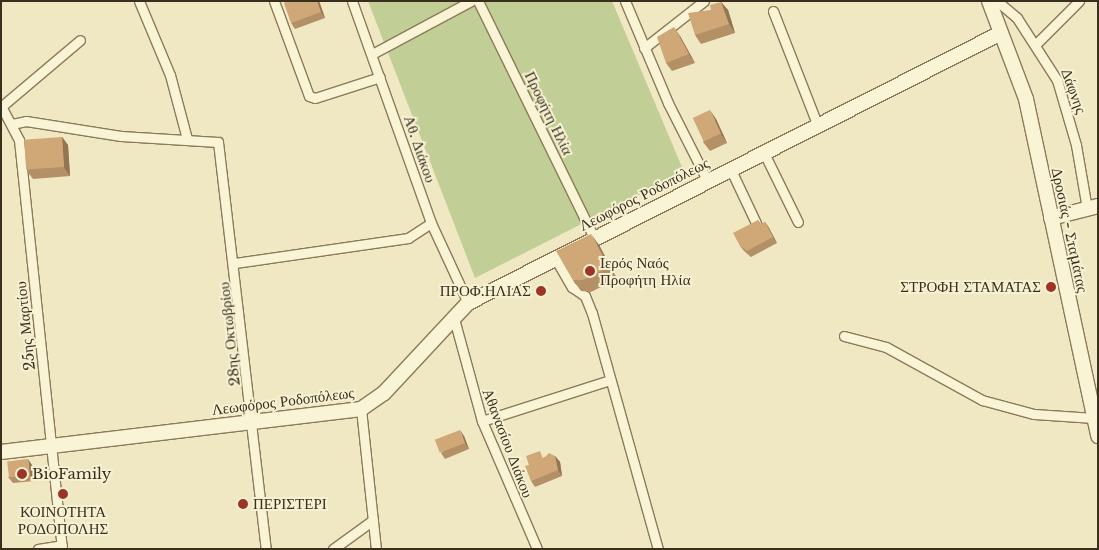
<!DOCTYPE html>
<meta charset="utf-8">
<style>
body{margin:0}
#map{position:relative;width:1099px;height:550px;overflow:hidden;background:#f0e8c3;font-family:"Libre Baskerville",serif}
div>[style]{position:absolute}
.green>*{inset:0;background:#c1cf96}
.roads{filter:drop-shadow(1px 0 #8b7a59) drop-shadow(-1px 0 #8b7a59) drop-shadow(0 1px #8b7a59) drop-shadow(0 -1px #8b7a59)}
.street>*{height:9px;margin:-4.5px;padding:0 4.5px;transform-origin:4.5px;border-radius:4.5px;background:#faf4d7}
.secondary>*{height:14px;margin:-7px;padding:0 7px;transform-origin:7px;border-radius:7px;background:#faf4d7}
.wall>*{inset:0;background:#b39066}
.shaded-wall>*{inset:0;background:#927553}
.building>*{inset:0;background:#d0a777;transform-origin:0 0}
.dots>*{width:14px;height:14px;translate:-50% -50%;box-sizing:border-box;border:2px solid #f7f1d3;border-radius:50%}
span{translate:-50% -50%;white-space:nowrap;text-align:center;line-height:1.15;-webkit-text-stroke:4px #f7f1d3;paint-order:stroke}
.street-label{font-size:15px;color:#3a2f1e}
.poi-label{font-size:15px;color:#3a2f1e}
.left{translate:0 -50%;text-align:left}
.right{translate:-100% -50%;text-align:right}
.frame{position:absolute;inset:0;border:2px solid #3a2f1e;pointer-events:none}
</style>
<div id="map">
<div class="green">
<div style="clip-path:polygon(368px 1px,612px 1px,684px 172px,475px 278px)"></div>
</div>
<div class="roads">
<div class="street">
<div style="left:139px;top:1px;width:80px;rotate:67.3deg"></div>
<div style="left:170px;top:75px;width:66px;rotate:75.1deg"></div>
<div style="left:274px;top:1px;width:101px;rotate:69.8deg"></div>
<div style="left:309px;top:96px;width:6px;rotate:18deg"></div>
<div style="left:315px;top:98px;width:68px;rotate:-17.9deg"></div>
<div style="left:352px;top:1px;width:236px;rotate:70.4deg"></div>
<div style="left:431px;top:223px;width:88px;rotate:65.2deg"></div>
<div style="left:478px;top:1px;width:264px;rotate:63.9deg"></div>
<div style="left:625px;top:1px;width:111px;rotate:67.1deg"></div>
<div style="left:668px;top:103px;width:86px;rotate:63.1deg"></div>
<div style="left:997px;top:1px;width:26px;rotate:40deg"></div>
<div style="left:1017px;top:18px;width:74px;rotate:57.2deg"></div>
<div style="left:1057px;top:80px;width:68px;rotate:73.7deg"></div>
<div style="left:1076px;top:145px;width:65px;rotate:80.2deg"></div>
<div style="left:773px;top:11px;width:121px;rotate:68.7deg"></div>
<div style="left:1036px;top:44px;width:61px;rotate:-45deg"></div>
<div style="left:644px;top:48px;width:76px;rotate:-38.1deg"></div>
<div style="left:372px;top:54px;width:112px;rotate:-28.2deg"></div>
<div style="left:1px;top:106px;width:38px;rotate:62deg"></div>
<div style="left:19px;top:140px;width:411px;rotate:84deg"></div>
<div style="left:2px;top:106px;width:102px;rotate:-40.2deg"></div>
<div style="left:12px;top:124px;width:14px;rotate:-12deg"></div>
<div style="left:26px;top:121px;width:96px;rotate:9deg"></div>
<div style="left:121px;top:136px;width:97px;rotate:3.5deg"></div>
<div style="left:218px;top:142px;width:410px;rotate:83.3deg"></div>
<div style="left:763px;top:151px;width:79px;rotate:63.8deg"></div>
<div style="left:730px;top:168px;width:61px;rotate:64.7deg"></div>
<div style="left:555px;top:258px;width:34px;rotate:60deg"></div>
<div style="left:572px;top:287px;width:16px;rotate:35deg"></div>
<div style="left:585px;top:296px;width:18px;rotate:68deg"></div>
<div style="left:592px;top:313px;width:245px;rotate:74.4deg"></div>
<div style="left:235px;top:263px;width:175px;rotate:-8.2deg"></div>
<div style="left:408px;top:238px;width:27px;rotate:-33deg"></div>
<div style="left:453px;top:315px;width:110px;rotate:74.7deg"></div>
<div style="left:482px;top:421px;width:139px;rotate:66.7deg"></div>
<div style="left:844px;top:336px;width:43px;rotate:14.7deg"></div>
<div style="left:886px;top:347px;width:110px;rotate:28.9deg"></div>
<div style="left:982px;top:400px;width:54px;rotate:15.1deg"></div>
<div style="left:1034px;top:414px;width:60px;rotate:3.8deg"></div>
<div style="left:361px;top:409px;width:141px;rotate:83.9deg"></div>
<div style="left:482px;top:421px;width:134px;rotate:-17.8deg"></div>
<div style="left:38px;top:549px;width:24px;rotate:-9deg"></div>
<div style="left:333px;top:549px;width:49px;rotate:-35.9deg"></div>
</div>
<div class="secondary">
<div style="left:989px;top:1px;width:105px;rotate:69.3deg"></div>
<div style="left:1026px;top:99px;width:345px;rotate:77.9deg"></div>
<div style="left:1051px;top:218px;width:49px;rotate:-14.3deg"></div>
<div style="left:1px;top:452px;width:363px;rotate:-6.8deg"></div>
<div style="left:361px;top:409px;width:28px;rotate:-35deg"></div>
<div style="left:384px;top:393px;width:123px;rotate:-47deg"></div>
<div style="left:468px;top:303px;width:597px;rotate:-26.87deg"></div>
</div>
</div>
<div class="wall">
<div style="clip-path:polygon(319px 1px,325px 18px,295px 29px,291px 23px)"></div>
<div style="clip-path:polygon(721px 2px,728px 10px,735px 33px,701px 44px,695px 35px,711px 10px)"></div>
<div style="clip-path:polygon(680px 36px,695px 63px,672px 71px,666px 63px)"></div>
<div style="clip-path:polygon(716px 119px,727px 143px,710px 151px,703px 142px)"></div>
<div style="clip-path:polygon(62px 137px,68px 145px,70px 176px,33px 179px,27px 171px)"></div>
<div style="clip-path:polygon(758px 220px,761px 224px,765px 222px,769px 228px,777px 243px,751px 257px,744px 251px,740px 246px)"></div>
<div style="clip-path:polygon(599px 245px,617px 279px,591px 292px,581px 291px,573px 280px)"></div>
<div style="clip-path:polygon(464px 436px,469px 449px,445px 459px,441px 453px)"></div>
<div style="clip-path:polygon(555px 456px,560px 462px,562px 476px,535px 487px,531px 481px,544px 457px)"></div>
<div style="clip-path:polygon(32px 465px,34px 481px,13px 483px,8px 477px)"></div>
</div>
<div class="shaded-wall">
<div style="clip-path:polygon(317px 1px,319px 1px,325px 18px,321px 12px)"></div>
<div style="clip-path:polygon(721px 2px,728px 10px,735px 33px,729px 24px)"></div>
<div style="clip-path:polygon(674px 27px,680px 36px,695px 63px,689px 54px)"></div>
<div style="clip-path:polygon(710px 110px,716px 119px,727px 143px,721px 134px)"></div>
<div style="clip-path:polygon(62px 137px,68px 145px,70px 176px,64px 167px)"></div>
<div style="clip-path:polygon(765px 222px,769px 228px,777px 243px,773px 237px)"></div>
<div style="clip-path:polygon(591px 234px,599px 245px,617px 279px,609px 267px)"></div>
<div style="clip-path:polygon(460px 430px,464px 436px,469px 449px,465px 443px)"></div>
<div style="clip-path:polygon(555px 456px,560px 462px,562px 476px,558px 470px)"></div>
<div style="clip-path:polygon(28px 459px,32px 465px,34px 481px,30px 475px)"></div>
</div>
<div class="building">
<div style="clip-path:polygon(288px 1px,317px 1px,321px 12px,291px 23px,284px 3px)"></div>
<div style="clip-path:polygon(721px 2px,729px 24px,695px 35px,688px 13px,711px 10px,710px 5px)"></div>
<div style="clip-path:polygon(674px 27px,689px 54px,666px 63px,657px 37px)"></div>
<div style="left:710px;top:110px;width:26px;height:19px;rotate:65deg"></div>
<div style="left:62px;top:137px;width:30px;height:38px;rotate:86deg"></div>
<div style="clip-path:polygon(758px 220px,760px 224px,765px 222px,773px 237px,747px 251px,740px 246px,733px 233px)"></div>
<div style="clip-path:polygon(591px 234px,609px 267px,583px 280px,573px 280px,556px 251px)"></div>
<div style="left:460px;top:430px;width:14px;height:27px;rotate:69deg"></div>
<div style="clip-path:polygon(540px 451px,543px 459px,549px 453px,555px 456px,558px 470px,531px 481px,525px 466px,529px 465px,526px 456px)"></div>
<div style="left:28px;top:459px;width:16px;height:21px;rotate:83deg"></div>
</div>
<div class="dots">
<div style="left:590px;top:271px;background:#9c3526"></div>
<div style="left:1051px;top:287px;background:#9c3526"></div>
<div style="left:541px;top:291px;background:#9c3526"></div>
<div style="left:22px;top:474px;background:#9c3526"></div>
<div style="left:63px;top:494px;background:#9c3526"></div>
<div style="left:243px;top:504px;background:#9c3526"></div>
</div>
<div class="street-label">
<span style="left:1074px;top:91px;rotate:70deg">Δάφνης</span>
<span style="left:549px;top:113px;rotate:64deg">Προφήτη Ηλία</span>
<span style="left:420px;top:149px;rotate:71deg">Αθ. Διάκου</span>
<span style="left:644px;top:194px;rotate:-27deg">Λεωφόρος Ροδοπόλεως</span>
<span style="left:1070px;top:230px;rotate:78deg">Δροσιάς - Σταμάτας</span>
<span style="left:25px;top:326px;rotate:-96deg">25ης Μαρτίου</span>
<span style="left:229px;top:334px;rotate:-96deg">28ης Οκτωβρίου</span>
<span style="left:283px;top:401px;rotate:-7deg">Λεωφόρος Ροδοπόλεως</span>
<span style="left:508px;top:443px;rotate:69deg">Αθανασίου Διάκου</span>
</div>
<div class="poi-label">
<span class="left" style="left:600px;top:271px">Ιερός Ναός<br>Προφήτη Ηλία</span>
<span class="right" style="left:1041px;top:287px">ΣΤΡΟΦΗ ΣΤΑΜΑΤΑΣ</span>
<span class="right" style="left:531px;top:291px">ΠΡΟΦ.ΗΛΙΑΣ</span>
<span class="left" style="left:32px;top:474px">BioFamily</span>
<span class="left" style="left:253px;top:504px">ΠΕΡΙΣΤΕΡΙ</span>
<span style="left:63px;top:520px">ΚΟΙΝΟΤΗΤΑ<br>ΡΟΔΟΠΟΛΗΣ</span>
</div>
<div class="frame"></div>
</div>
